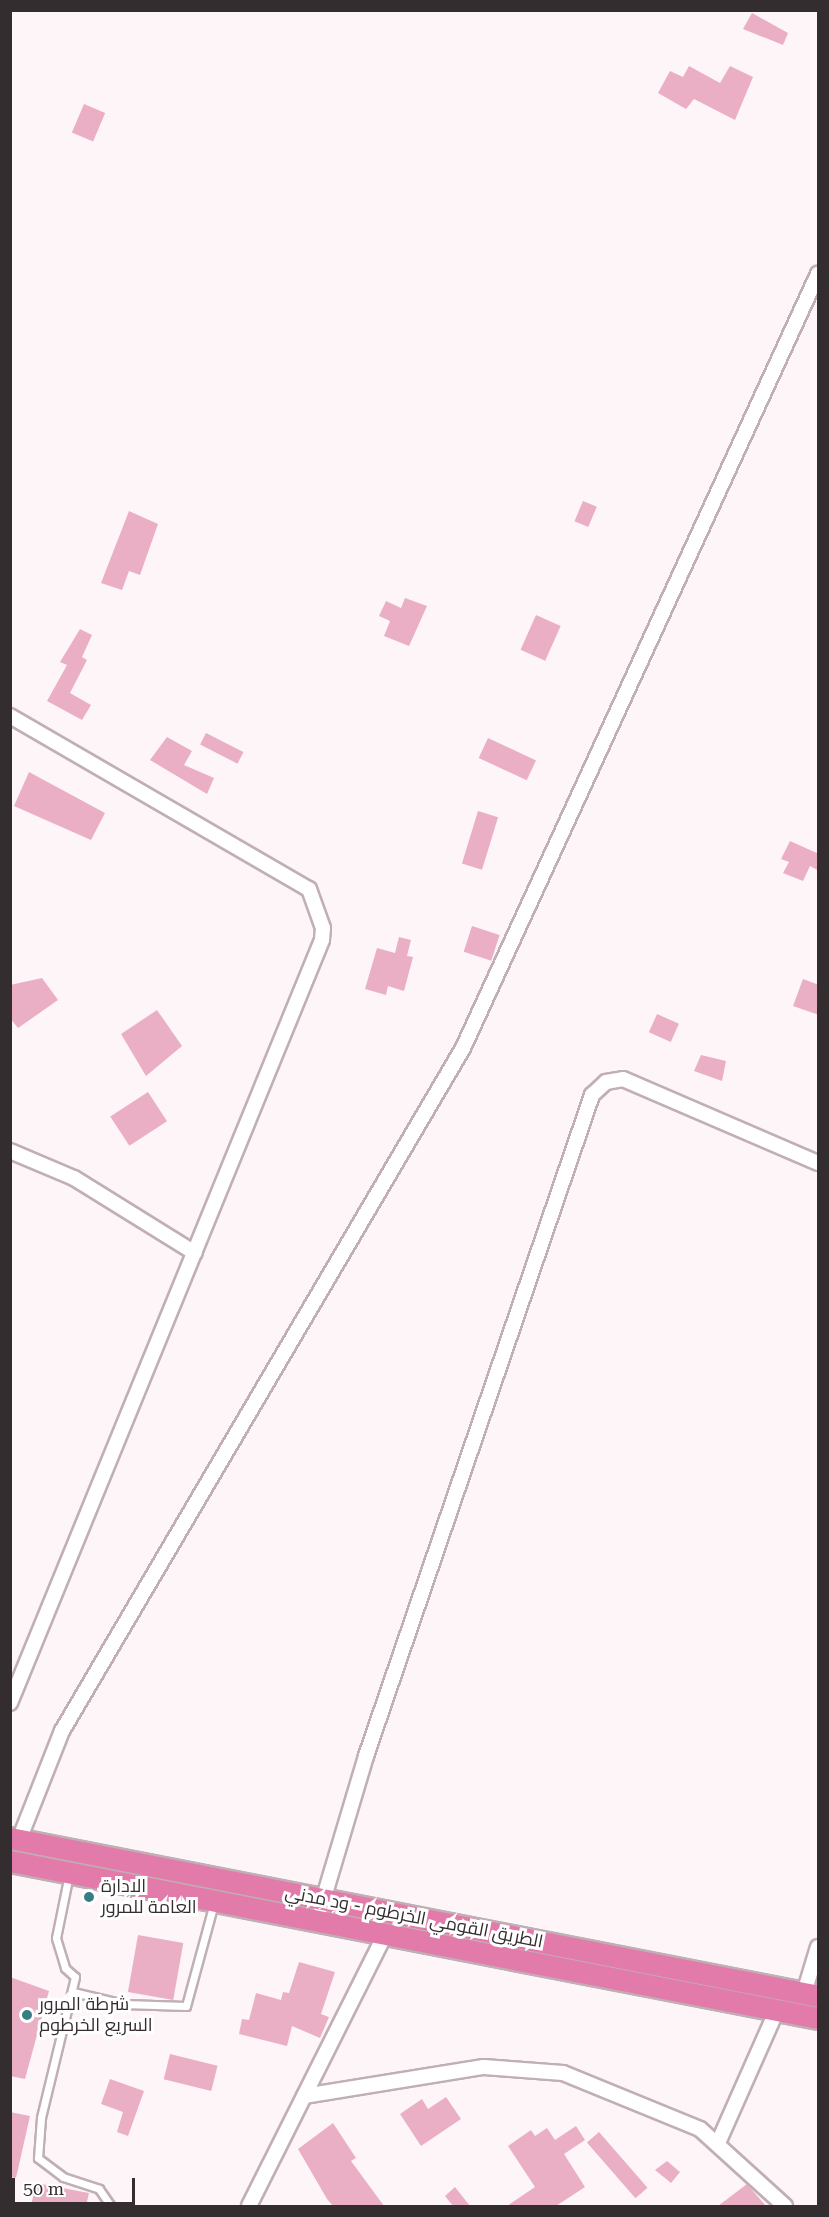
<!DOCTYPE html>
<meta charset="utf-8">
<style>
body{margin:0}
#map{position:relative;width:829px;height:2217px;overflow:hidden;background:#fdf5f8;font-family:"Roboto Serif",Cairo,serif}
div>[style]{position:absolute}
.building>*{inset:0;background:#ebafc5;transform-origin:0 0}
.roads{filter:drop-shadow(2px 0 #c0afb5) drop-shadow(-2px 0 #c0afb5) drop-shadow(0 2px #c0afb5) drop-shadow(0 -2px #c0afb5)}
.service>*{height:7px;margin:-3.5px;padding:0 3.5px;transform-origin:3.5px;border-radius:3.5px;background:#fff}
.minor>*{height:14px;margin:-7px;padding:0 7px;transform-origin:7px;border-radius:7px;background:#fff}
.trunk>*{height:21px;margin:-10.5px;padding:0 10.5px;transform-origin:10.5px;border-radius:10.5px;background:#e37baa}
.dots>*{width:16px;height:16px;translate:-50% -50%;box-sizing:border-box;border:3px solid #fff;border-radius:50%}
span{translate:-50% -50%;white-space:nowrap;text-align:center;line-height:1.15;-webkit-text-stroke:6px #fff;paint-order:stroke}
.poi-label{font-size:18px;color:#342d30}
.left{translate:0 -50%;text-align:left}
.street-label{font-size:18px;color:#342d30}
.frame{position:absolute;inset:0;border:12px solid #342d30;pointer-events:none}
.scale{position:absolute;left:12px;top:2178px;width:123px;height:27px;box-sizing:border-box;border:3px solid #342d30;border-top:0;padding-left:8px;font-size:18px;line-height:21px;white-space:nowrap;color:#342d30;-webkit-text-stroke:4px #fff;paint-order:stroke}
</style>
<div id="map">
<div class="building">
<div style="clip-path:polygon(752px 13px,788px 33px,783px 45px,743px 29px)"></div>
<div style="clip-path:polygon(689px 66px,720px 83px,730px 66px,753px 77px,735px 120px,694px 99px,686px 109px,658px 93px,670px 71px,683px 77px)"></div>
<div style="left:84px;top:104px;width:23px;height:31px;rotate:23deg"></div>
<div style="left:583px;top:501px;width:15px;height:22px;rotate:23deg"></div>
<div style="clip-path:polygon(129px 511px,158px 524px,140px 575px,129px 571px,122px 590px,101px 583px)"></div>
<div style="clip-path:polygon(405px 598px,427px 606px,409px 646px,384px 636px,390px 621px,379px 616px,386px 601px,401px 608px)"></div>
<div style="left:536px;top:615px;width:27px;height:38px;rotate:24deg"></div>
<div style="clip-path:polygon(80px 629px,92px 635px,82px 657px,87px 660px,70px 693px,91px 705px,82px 720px,47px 701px,67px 665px,60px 662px)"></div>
<div style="left:206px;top:733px;width:42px;height:13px;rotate:27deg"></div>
<div style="clip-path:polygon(167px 737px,192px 751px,184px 765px,214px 778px,207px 794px,150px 760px)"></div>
<div style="left:488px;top:738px;width:53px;height:22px;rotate:25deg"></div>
<div style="clip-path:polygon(29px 772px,105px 813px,91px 840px,14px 806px)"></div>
<div style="left:478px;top:811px;width:21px;height:55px;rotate:17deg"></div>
<div style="clip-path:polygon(790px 841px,819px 854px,819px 871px,810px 866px,803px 881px,783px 873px,789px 862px,781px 859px)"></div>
<div style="left:472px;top:926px;width:29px;height:27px;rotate:18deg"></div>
<div style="clip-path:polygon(399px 937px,411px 940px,407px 956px,413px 957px,404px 991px,388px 986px,386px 995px,365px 989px,377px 948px,395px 953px)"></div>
<div style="clip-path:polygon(42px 978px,58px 1000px,18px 1028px,10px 1018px,10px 985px)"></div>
<div style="clip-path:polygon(803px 979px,819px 985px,819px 1015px,793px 1006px)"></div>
<div style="clip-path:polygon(157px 1010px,182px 1046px,146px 1076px,121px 1034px)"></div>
<div style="left:657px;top:1014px;width:24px;height:20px;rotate:24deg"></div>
<div style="clip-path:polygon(701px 1055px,726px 1061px,722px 1081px,694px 1071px)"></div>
<div style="left:148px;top:1092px;width:35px;height:45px;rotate:57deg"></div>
<div style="left:138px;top:1935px;width:46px;height:58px;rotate:10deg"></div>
<div style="clip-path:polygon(299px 1962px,335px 1972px,321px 2014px,329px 2017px,320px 2038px,292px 2026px,287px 2046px,239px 2034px,242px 2019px,249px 2020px,256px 1993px,281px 2000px,283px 1992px,289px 1993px)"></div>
<div style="clip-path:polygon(10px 1977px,49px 1991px,25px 2079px,10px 2076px)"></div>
<div style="left:170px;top:2054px;width:49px;height:26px;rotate:14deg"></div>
<div style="clip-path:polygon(110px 2079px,144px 2091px,128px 2136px,117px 2132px,123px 2112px,101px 2104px)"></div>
<div style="clip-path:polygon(446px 2097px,461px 2119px,421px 2146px,400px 2114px,422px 2099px,428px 2109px)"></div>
<div style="clip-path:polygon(10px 2112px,30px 2116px,16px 2178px,10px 2177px)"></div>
<div style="clip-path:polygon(333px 2123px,356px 2158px,351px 2161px,384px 2206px,333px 2206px,327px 2199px,298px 2149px)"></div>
<div style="clip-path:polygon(576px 2126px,585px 2140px,564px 2154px,585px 2187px,556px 2206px,507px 2206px,535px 2187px,508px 2146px,531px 2130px,535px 2136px,547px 2128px,555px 2140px)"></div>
<div style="left:599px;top:2132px;width:74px;height:16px;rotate:49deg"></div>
<div style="clip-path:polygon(667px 2161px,680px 2172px,671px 2183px,655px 2170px)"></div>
<div style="clip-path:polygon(36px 2183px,89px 2193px,86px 2206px,31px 2206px)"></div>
<div style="clip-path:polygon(747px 2184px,766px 2206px,718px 2206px)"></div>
<div style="clip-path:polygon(455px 2187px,470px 2206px,453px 2206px,445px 2196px)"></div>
</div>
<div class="roads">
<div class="service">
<div style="left:69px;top:1874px;width:65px;rotate:101.5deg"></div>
<div style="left:56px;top:1938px;width:31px;rotate:73deg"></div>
<div style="left:65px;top:1968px;width:13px;rotate:42deg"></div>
<div style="left:75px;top:1977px;width:145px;rotate:103.6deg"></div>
<div style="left:41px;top:2118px;width:40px;rotate:94.3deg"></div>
<div style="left:38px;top:2158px;width:31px;rotate:37deg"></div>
<div style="left:63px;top:2177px;width:38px;rotate:18deg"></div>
<div style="left:99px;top:2189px;width:21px;rotate:55deg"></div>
<div style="left:73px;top:1992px;width:52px;rotate:13.2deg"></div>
<div style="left:124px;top:2004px;width:62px;rotate:1.8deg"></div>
<div style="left:186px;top:2006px;width:107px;rotate:-74.8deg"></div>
</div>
<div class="minor">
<div style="left:10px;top:716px;width:345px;rotate:30.1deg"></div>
<div style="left:309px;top:889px;width:41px;rotate:70.3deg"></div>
<div style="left:323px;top:928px;width:12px;rotate:95deg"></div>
<div style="left:322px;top:940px;width:824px;rotate:112.24deg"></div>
<div style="left:10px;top:1151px;width:69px;rotate:22.9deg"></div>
<div style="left:74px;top:1178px;width:142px;rotate:31.8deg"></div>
<div style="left:19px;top:1840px;width:117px;rotate:-68.5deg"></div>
<div style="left:62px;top:1731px;width:792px;rotate:-59.58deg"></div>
<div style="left:463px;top:1048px;width:852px;rotate:-65.36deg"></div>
<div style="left:321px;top:1907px;width:158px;rotate:-73.4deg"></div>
<div style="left:366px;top:1756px;width:699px;rotate:-71.12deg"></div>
<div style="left:592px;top:1095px;width:19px;rotate:-43deg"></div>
<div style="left:606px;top:1082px;width:17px;rotate:-10deg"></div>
<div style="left:623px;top:1079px;width:212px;rotate:23.3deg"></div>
<div style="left:804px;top:1993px;width:48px;rotate:-73.1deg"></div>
<div style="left:304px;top:2096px;width:182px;rotate:-9.2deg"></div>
<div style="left:484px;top:2067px;width:79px;rotate:4.3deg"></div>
<div style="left:563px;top:2073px;width:148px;rotate:22.2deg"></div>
<div style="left:700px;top:2129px;width:115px;rotate:42.2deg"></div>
<div style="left:718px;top:2143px;width:145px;rotate:-66.1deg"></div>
<div style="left:249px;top:2206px;width:305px;rotate:-63.4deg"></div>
</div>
<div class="trunk">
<div style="left:10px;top:1838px;width:823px;rotate:11.06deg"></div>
<div style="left:10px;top:1861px;width:823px;rotate:11deg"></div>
</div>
</div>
<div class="dots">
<div style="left:89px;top:1897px;background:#367e86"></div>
<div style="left:27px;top:2015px;background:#367e86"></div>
</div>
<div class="poi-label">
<span class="left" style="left:101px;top:1897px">الادارة<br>العامة للمرور</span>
<span class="left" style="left:39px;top:2015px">شرطة المرور<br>السريع الخرطوم</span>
</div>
<div class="street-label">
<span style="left:414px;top:1917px;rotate:11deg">الطريق القومي الخرطوم - ود مدني</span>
</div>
<div class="frame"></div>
<div class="scale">50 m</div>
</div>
